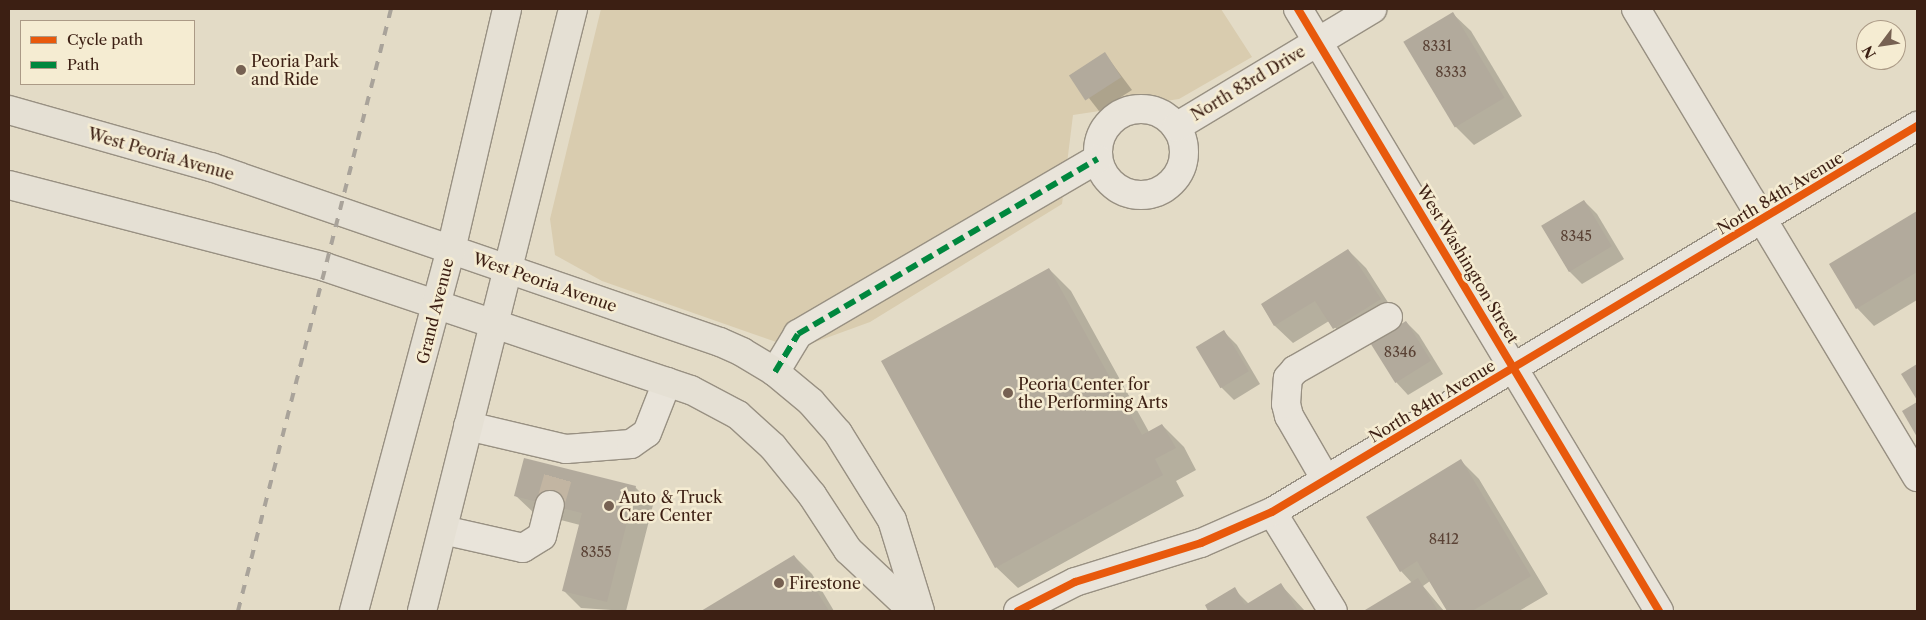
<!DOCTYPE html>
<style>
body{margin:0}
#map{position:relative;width:1926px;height:620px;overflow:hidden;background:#e3dbc6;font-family:"Libre Caslon Text",serif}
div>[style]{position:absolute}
.green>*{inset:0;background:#d9ccaf}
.shadow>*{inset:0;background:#0003}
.building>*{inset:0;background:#b2aa9c;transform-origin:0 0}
.minor-tunnel>*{height:28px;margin-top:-14px;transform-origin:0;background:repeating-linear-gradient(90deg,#c2b5a2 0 28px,transparent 0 42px)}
.roads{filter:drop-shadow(1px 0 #989082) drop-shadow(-1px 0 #989082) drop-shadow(0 1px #989082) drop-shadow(0 -1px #989082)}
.minor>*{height:28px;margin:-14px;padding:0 14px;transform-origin:14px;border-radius:14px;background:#e9e4da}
.minor>.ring{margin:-14px;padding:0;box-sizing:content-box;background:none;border:28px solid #e9e4da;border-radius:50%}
.major>*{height:28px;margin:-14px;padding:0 14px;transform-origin:14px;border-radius:14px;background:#e5e0d4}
.highway>*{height:28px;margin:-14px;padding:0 14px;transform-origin:14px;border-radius:14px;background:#e5e0d4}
.rail>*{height:4px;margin-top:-2px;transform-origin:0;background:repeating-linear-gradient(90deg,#a9a39a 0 9px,transparent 0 18px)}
.quiet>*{height:6px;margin-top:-3px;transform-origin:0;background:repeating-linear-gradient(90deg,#00873e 0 12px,transparent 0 18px)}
.cycleway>*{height:8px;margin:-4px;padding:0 4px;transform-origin:4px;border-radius:4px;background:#e8590c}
.dots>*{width:14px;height:14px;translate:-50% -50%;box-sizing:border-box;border:2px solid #f5ecd2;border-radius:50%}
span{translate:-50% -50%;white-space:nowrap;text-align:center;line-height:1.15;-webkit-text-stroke:5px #f5ecd2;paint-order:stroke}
.number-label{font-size:14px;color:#5a4235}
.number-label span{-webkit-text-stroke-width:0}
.poi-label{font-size:16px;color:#3c1f13}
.left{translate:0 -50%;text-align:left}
.street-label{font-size:16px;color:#3c1f13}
.frame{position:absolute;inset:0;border:10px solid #3c1f13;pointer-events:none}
.legend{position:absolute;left:20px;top:20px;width:175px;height:65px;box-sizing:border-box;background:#f5ecd2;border:1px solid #ab9a86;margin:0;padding:6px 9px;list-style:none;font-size:15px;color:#3c1f13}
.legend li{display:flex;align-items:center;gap:10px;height:25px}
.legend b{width:25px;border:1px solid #ab9a86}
.north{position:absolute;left:1856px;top:20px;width:50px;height:50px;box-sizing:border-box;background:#f5ecd2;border:1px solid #ab9a86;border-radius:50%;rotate:239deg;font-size:14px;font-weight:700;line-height:20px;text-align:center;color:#3c1f13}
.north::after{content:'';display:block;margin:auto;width:18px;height:22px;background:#766152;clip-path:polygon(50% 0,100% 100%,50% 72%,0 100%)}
</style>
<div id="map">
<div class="green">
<div style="clip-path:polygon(601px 9px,1221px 9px,1252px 57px,1179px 99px,1073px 115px,1062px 204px,870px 322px,796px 349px,602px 281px,555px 255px,550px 219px)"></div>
</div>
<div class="shadow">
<div style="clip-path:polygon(1453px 14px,1471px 31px,1522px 116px,1474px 145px,1456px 127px)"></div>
<div style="clip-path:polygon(1105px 54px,1132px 90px,1099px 111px,1071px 75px)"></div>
<div style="clip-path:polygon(1584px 201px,1597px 214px,1624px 259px,1582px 284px,1569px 271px,1542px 226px)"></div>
<div style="clip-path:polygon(1917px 212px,1917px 300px,1874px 326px,1857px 308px,1830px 265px)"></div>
<div style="clip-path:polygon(1348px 250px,1366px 268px,1398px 318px,1352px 346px,1329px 321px,1293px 343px,1275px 326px,1262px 305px)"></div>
<div style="clip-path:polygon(1049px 269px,1071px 291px,1149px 432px,1162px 425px,1184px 447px,1196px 470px,1176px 481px,1184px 496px,1018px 588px,996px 567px)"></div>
<div style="clip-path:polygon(1406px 322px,1419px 335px,1443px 374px,1408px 395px,1396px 382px)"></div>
<div style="clip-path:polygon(1224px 332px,1237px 345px,1260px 384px,1234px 400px,1221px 387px)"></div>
<div style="clip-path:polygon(1461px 461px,1479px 479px,1548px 594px,1519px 611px,1448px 611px,1430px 581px,1423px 586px,1444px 611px,1367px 611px,1412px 583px,1401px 571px)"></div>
<div style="clip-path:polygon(635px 487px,653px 505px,626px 611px,581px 608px,564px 591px,580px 525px,534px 513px,516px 496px)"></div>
<div style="clip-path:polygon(794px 556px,812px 574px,834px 611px,703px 611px)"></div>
<div style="clip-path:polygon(1281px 585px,1305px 611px,1210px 611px,1206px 606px,1234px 589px,1249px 604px)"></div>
</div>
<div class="building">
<div style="left:1453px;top:12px;width:100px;height:58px;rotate:59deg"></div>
<div style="left:1105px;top:52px;width:30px;height:43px;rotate:57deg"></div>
<div style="left:1584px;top:200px;width:54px;height:50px;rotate:59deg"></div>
<div style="clip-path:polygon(1917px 211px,1917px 272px,1856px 309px,1829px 264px)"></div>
<div style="clip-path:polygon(1348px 249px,1381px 299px,1333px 329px,1315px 301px,1274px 326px,1261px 304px)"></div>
<div style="clip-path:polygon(1049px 268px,1142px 435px,1162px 424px,1176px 448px,1155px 459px,1163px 475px,995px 568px,881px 361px)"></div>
<div style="left:1406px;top:321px;width:47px;height:42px;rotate:58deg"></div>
<div style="left:1224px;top:330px;width:48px;height:33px;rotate:59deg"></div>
<div style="clip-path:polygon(1917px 364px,1917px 400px,1901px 374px)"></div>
<div style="clip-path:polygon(1917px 402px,1917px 437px,1902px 411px)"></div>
<div style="clip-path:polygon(524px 458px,636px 486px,607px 602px,562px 591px,582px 513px,514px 496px)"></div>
<div style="clip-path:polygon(1461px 459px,1531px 576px,1472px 611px,1447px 611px,1417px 561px,1400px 572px,1366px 517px)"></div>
<div style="clip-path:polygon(794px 555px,829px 611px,701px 611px)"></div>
<div style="clip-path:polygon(1418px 578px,1438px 611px,1366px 611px,1365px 610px)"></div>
<div style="clip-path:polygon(1281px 583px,1298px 611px,1208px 611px,1205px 605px,1235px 587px,1245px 605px)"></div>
</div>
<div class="minor-tunnel">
<div style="left:550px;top:505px;width:40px;rotate:-74deg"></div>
</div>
<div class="roads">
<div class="minor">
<div style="left:1298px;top:9px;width:702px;rotate:59.05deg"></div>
<div style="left:1636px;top:9px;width:546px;rotate:59.02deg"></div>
<div class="ring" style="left:1098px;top:109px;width:58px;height:58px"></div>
<div style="left:1176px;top:127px;width:229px;rotate:-31deg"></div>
<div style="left:775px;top:372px;width:44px;rotate:-58.8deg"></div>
<div style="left:798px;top:334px;width:347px;rotate:-30.3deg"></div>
<div style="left:468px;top:426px;width:101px;rotate:13.2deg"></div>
<div style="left:566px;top:449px;width:65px;rotate:-4.4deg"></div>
<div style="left:631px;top:444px;width:19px;rotate:-35deg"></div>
<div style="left:647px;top:433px;width:55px;rotate:-68.6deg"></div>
<div style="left:1326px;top:480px;width:74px;rotate:-120deg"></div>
<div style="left:1289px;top:416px;width:12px;rotate:-104deg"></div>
<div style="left:1286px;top:404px;width:26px;rotate:-86deg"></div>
<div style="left:1288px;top:378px;width:11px;rotate:-49deg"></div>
<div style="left:1295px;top:370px;width:107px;rotate:-29.7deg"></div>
<div style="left:1272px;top:512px;width:116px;rotate:58.4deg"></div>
<div style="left:443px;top:530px;width:82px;rotate:12.7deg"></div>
<div style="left:523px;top:548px;width:22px;rotate:-32deg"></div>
<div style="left:542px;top:536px;width:32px;rotate:-76deg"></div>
<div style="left:1018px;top:611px;width:64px;rotate:-27deg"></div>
<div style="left:1075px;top:582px;width:132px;rotate:-17.2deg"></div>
<div style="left:1201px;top:543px;width:77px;rotate:-23.6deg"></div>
<div style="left:1272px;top:512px;width:752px;rotate:-30.9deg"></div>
</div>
<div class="major">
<div style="left:9px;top:110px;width:210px;rotate:15.8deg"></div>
<div style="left:211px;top:167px;width:538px;rotate:18.97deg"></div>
<div style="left:720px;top:342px;width:24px;rotate:24deg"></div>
<div style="left:742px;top:352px;width:39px;rotate:31deg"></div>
<div style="left:775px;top:372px;width:47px;rotate:39.8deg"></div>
<div style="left:811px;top:402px;width:41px;rotate:48.9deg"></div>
<div style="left:838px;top:433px;width:102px;rotate:58.2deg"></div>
<div style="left:892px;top:520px;width:95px;rotate:72.9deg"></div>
<div style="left:9px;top:185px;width:326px;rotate:14.5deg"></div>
<div style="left:325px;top:267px;width:386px;rotate:18.6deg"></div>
<div style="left:691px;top:390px;width:53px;rotate:28deg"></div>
<div style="left:738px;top:415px;width:47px;rotate:42.4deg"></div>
<div style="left:773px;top:447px;width:62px;rotate:50.9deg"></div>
<div style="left:812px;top:495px;width:66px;rotate:56.8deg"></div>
<div style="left:848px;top:550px;width:89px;rotate:43.2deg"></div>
</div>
<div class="highway">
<div style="left:354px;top:611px;width:374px;rotate:-75deg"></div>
<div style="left:451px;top:250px;width:247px;rotate:-76.9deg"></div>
<div style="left:422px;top:611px;width:621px;rotate:-75.92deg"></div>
</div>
</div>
<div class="rail">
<div style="left:238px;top:611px;width:621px;rotate:-75.74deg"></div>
</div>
<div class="quiet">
<div style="left:775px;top:372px;width:44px;rotate:-58.8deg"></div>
<div style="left:798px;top:334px;width:347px;rotate:-30.3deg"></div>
</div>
<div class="cycleway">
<div style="left:1298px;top:9px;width:702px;rotate:59.05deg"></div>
<div style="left:1018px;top:611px;width:64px;rotate:-27deg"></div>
<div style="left:1075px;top:582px;width:132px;rotate:-17.2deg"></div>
<div style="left:1201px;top:543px;width:77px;rotate:-23.6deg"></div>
<div style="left:1272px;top:512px;width:752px;rotate:-30.9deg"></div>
</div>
<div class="dots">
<div style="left:241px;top:70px;background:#766152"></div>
<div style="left:1008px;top:393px;background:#766152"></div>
<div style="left:609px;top:506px;background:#766152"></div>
<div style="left:779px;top:583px;background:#766152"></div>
</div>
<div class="number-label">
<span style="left:1437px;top:46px">8331</span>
<span style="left:1451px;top:72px">8333</span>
<span style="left:1576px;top:236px">8345</span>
<span style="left:1400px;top:352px">8346</span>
<span style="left:1444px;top:539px">8412</span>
<span style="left:596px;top:552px">8355</span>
</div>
<div class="poi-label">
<span class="left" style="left:251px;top:70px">Peoria Park<br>and Ride</span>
<span class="left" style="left:1018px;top:393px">Peoria Center for<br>the Performing Arts</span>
<span class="left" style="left:619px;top:506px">Auto &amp; Truck<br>Care Center</span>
<span class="left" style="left:789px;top:583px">Firestone</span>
</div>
<div class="street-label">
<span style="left:1248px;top:83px;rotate:-31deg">North 83rd Drive</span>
<span style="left:161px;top:154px;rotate:16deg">West Peoria Avenue</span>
<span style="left:1780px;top:193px;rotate:-31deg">North 84th Avenue</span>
<span style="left:1468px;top:264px;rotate:59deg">West Washington Street</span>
<span style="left:545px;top:282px;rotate:19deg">West Peoria Avenue</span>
<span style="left:435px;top:311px;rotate:-76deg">Grand Avenue</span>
<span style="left:1432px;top:401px;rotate:-31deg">North 84th Avenue</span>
</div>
<div class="frame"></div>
<ul class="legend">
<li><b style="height:6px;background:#e8590c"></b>Cycle path</li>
<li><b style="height:6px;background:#00873e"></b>Path</li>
</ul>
<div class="north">N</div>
</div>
